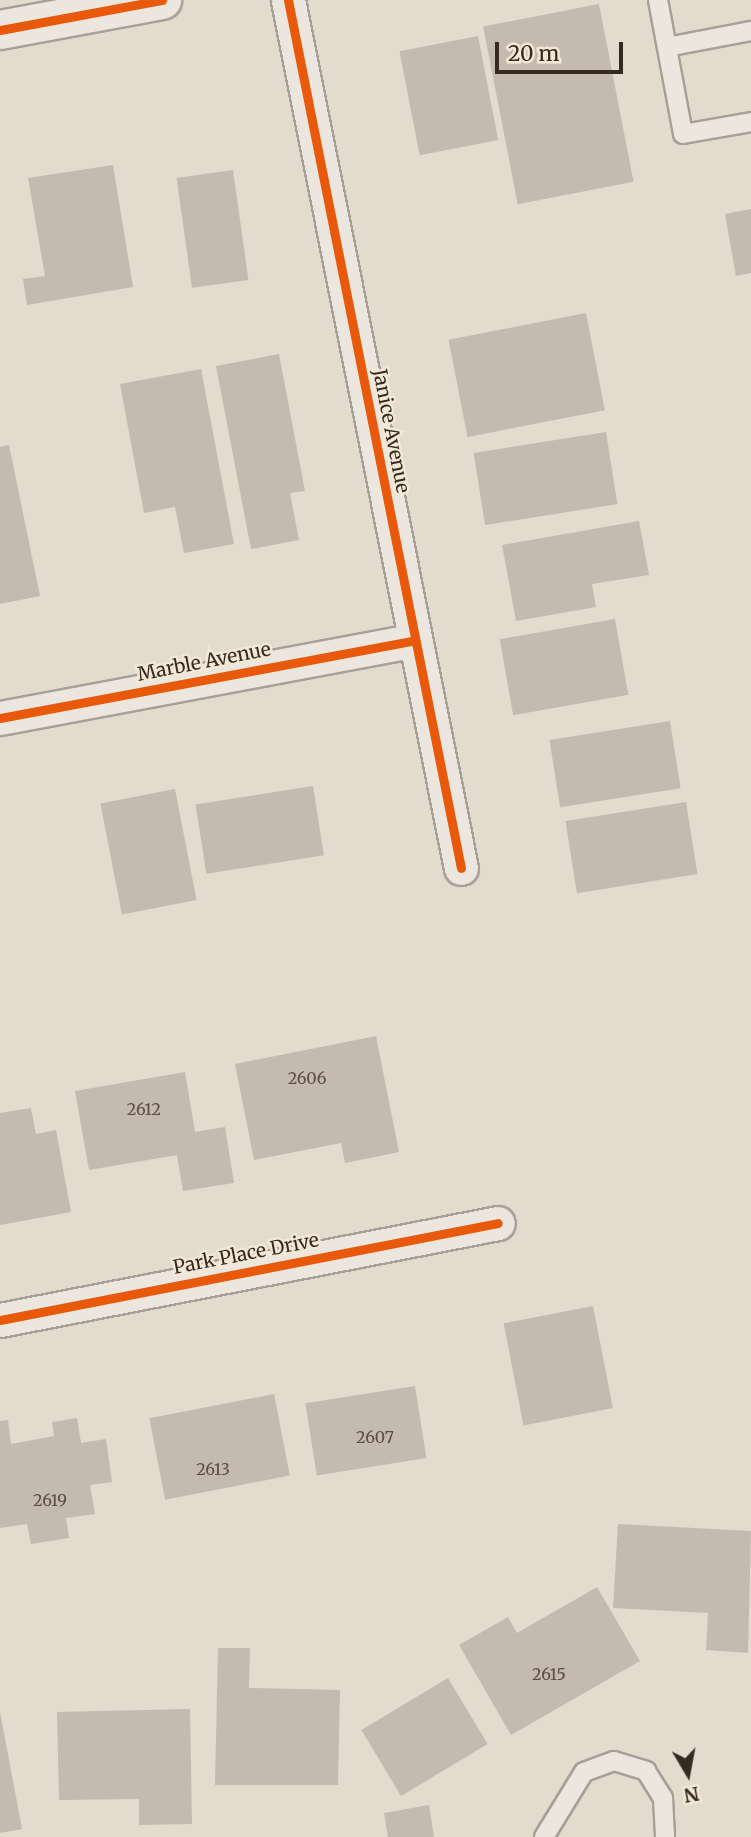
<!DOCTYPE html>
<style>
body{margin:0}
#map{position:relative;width:751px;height:1837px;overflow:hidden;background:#e2dbce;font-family:Merriweather,serif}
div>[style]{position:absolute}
.building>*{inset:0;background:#c5baaf;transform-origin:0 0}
.roads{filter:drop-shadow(2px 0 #a7a097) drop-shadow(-2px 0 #a7a097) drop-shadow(0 2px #a7a097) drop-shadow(0 -2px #a7a097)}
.service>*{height:18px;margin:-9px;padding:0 9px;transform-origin:9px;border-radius:9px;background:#ebe7df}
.minor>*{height:33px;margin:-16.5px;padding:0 16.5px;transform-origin:16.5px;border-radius:16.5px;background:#ebe7df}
.tertiary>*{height:38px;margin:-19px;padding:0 19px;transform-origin:19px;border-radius:19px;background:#ebe7df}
.cycleway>*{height:9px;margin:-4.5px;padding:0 4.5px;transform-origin:4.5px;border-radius:4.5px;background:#e8590c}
span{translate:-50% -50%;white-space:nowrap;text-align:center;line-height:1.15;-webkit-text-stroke:5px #f2e8d5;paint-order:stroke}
.number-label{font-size:16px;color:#594d44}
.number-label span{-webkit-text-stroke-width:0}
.street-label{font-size:19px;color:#352920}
.north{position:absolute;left:653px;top:1739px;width:70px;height:70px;-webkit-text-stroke:5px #f2e8d5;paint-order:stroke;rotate:170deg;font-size:19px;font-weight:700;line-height:28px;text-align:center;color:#352920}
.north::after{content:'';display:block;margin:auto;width:24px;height:32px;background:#352920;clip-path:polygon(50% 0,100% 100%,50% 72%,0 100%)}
.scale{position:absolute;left:495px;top:42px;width:128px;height:32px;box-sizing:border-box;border:4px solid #352920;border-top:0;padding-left:9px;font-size:21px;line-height:24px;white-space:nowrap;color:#352920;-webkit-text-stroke:5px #f2e8d5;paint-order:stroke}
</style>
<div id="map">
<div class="building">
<div style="left:599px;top:4px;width:181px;height:118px;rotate:79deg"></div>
<div style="left:478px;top:36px;width:106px;height:80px;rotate:79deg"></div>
<div style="clip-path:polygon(113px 165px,133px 287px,27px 305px,23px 279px,45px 276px,28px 178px)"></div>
<div style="left:233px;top:170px;width:111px;height:57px;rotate:82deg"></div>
<div style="clip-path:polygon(751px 209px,751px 273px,736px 276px,725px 214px)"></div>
<div style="left:586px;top:313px;width:99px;height:140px;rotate:79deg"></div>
<div style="clip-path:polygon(279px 354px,305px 491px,290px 493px,299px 540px,251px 549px,216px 366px)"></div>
<div style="clip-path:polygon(201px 369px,234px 544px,184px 553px,175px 507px,144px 513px,120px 384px)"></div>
<div style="left:606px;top:432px;width:73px;height:134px;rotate:81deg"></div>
<div style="clip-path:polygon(9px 445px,40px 596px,0 604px,0 447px)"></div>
<div style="clip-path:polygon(639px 521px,649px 575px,592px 584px,596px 607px,516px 621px,502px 545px)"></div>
<div style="left:615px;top:619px;width:77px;height:117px;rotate:80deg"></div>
<div style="left:670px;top:721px;width:68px;height:122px;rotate:81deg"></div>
<div style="left:313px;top:786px;width:70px;height:119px;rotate:81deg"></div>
<div style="left:175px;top:789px;width:113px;height:76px;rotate:79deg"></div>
<div style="left:686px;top:802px;width:73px;height:122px;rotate:81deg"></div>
<div style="clip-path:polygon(376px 1036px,399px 1152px,345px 1163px,341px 1143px,254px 1160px,235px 1064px)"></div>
<div style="clip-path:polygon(185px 1072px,195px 1132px,225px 1127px,234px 1183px,183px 1191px,177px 1155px,89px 1170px,75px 1091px)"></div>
<div style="clip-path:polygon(31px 1108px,36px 1134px,56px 1130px,71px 1212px,0 1225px,0 1113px)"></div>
<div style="left:593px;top:1306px;width:104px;height:91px;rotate:79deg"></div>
<div style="left:415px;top:1386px;width:73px;height:111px;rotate:81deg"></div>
<div style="left:274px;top:1394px;width:83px;height:127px;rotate:79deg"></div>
<div style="clip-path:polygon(77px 1418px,81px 1443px,106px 1439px,112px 1482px,90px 1485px,95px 1514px,66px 1518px,69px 1538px,31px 1544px,27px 1524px,0 1528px,0 1421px,8px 1420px,11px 1444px,54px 1436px,52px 1422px)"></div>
<div style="clip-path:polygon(618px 1524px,751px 1531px,748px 1653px,706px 1650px,708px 1613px,613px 1608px)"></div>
<div style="clip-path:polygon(597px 1587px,640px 1661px,511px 1735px,459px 1645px,508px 1617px,517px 1633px)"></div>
<div style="clip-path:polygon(218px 1648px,250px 1648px,249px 1688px,340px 1690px,338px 1785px,215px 1785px)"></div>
<div style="left:448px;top:1678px;width:77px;height:101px;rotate:59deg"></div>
<div style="clip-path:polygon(190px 1709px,192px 1824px,139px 1825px,139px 1799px,59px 1800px,57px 1712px)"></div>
<div style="clip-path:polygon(0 1712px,22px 1829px,0 1833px)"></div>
<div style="clip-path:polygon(429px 1805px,434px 1837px,388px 1837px,384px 1813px)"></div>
</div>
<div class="roads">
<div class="service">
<div style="left:658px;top:0;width:136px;rotate:79.4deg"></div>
<div style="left:683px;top:134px;width:69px;rotate:-10deg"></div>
<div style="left:667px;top:47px;width:86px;rotate:-10.8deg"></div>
<div style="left:544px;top:1837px;width:76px;rotate:-58.4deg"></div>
<div style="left:584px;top:1772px;width:32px;rotate:-20deg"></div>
<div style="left:614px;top:1761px;width:34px;rotate:17deg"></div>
<div style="left:646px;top:1771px;width:32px;rotate:58deg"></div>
<div style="left:663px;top:1798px;width:39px;rotate:87deg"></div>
</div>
<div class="minor">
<div style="left:288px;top:0;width:885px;rotate:78.73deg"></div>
<div style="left:0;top:718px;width:422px;rotate:-10.6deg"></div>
<div style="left:0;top:1320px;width:507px;rotate:-11.02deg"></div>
</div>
<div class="tertiary">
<div style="left:0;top:30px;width:165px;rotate:-10.5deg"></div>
</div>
</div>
<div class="cycleway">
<div style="left:288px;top:0;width:885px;rotate:78.73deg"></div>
<div style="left:0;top:30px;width:165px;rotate:-10.5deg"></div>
<div style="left:0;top:718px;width:422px;rotate:-10.6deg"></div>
<div style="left:0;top:1320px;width:507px;rotate:-11.02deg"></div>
</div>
<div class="number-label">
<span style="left:307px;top:1078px">2606</span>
<span style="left:144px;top:1109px">2612</span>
<span style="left:375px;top:1437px">2607</span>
<span style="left:213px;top:1469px">2613</span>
<span style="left:50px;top:1500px">2619</span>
<span style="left:549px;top:1674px">2615</span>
</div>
<div class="street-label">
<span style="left:391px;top:431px;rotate:79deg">Janice Avenue</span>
<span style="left:204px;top:662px;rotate:-11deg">Marble Avenue</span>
<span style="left:246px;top:1254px;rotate:-11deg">Park Place Drive</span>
</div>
<div class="north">N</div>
<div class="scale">20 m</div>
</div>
